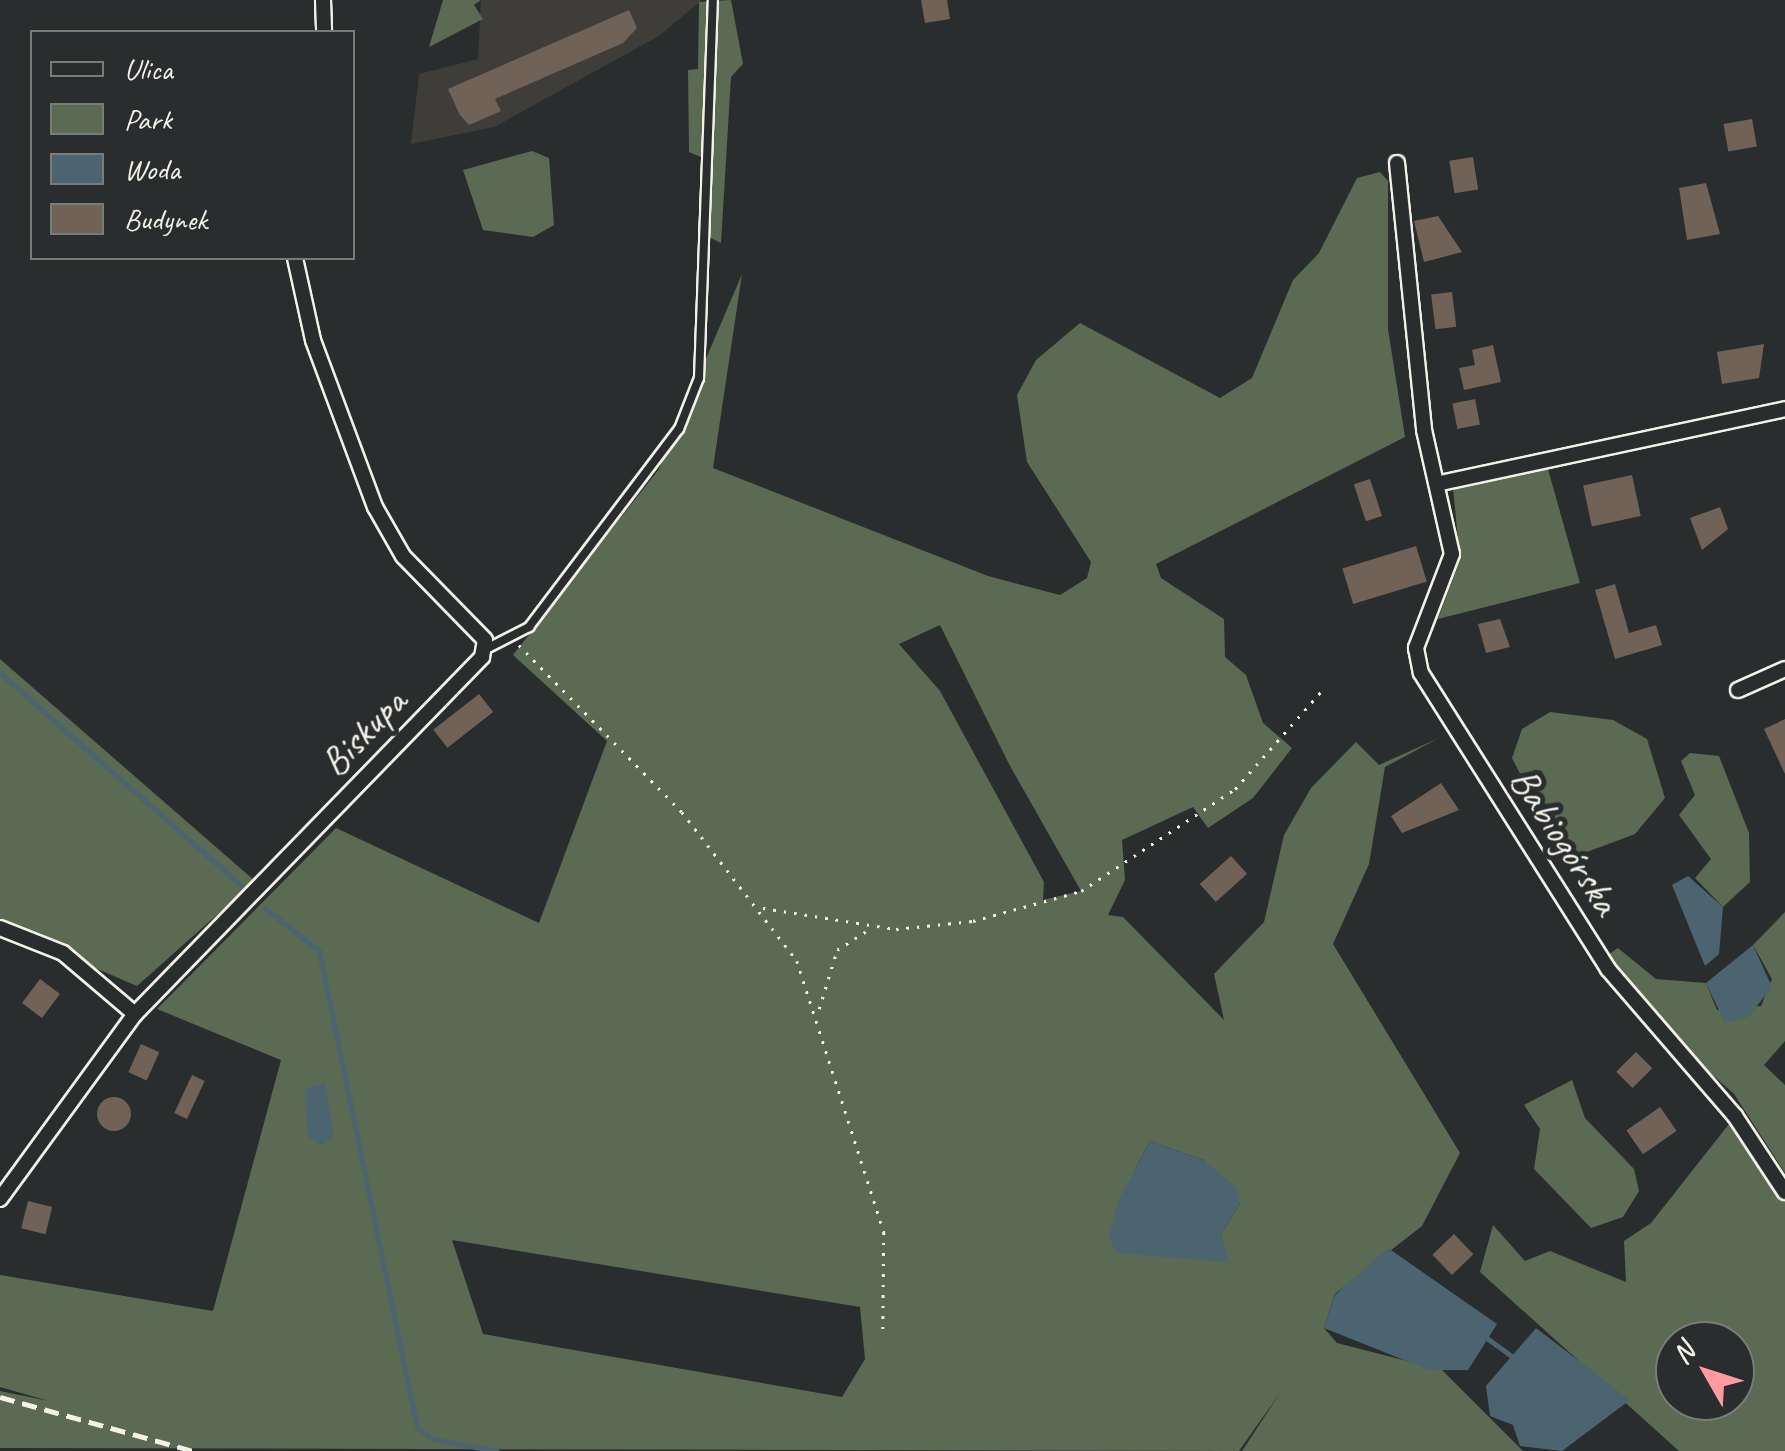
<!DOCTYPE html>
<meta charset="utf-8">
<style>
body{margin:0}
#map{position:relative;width:1785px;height:1451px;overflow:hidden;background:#2a2d2e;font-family:Caveat,sans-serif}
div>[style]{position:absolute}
.built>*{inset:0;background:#3f3d3a}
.green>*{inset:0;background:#5a6a53}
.water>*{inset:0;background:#4c6470}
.stream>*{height:5px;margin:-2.5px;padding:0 2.5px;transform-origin:2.5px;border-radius:2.5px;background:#4c6470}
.building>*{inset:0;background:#716257;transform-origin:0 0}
.round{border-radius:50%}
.path>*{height:2.5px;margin-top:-1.25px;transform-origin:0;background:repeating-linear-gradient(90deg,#f4f1e8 0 2.5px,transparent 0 10.5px)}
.roads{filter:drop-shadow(2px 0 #f4f1e8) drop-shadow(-2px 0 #f4f1e8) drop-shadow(0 2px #f4f1e8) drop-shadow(0 -2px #f4f1e8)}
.lane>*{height:8px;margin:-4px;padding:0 4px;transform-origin:4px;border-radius:4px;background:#2a2d2e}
.street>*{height:14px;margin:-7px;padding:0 7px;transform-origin:7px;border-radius:7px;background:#2a2d2e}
.rail>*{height:5px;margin-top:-2.5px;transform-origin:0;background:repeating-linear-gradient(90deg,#f4f1e8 0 15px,transparent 0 23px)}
span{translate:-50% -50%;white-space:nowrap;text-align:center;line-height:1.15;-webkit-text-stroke:10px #2a2d2e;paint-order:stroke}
.street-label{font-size:40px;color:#f4f1e8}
.legend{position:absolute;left:30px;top:30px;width:325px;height:230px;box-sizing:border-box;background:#2a2d2e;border:2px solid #7b7b78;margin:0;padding:12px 18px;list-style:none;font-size:30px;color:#f4f1e8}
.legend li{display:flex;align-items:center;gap:20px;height:50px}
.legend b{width:50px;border:2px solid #7b7b78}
.north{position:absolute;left:1655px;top:1321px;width:100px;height:100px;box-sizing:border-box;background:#2a2d2e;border:2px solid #7b7b78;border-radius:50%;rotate:309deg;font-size:28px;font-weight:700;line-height:40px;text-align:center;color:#f4f1e8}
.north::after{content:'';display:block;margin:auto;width:35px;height:45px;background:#ff9aa2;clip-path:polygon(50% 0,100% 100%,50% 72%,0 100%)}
</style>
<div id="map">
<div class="built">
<div style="clip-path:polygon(481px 0,702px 0,659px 36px,494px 127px,411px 144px,419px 74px,478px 59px)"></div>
</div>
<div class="green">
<div style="clip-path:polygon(443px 0,481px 0,474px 5px,483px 19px,429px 47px)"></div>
<div style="clip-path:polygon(731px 0,743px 64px,731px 77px,721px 243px,707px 236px,710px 161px,689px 152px,688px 70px,698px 69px,699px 2px)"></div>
<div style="clip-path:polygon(532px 151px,549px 158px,554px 225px,533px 237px,483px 230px,463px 170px)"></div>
<div style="clip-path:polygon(evenodd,1380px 172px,1388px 181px,1388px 329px,1405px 437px,1156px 564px,1161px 578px,1224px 619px,1225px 657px,1246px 675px,1263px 723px,1292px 748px,1253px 798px,1208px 828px,1193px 807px,1122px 840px,1125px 880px,1108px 915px,1123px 917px,1224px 1020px,1214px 974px,1264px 922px,1284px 835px,1311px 788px,1356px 742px,1379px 765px,1439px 738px,1385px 767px,1369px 864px,1333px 944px,1460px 1153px,1422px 1226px,1335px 1294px,1324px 1328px,1337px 1343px,1442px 1370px,1523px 1451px,1242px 1451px,1280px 1393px,1239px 1451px,0 1448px,0 1391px,49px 1401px,0 1387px,0 1275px,213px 1311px,281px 1060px,157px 1009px,336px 828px,539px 923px,607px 741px,513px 655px,659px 469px,742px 274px,713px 468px,988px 576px,1060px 595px,1087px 578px,1091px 562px,1027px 462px,1017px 395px,1036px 360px,1080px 323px,1220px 398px,1252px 378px,1293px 280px,1319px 253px,1357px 178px,1380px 172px,940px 625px,1010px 766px,1081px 891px,1043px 900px,1044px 882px,940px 691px,899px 644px,940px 625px,1380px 172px,1150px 1141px,1203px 1160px,1240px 1203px,1221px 1235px,1227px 1261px,1193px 1253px,1136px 1167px,1150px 1141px,1380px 172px,452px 1240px,860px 1307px,865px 1359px,842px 1397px,483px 1334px,452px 1240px)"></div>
<div style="clip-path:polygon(1548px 469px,1580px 583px,1438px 619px,1460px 560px,1453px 488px)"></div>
<div style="clip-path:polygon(0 659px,255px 881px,137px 986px,0 927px)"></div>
<div style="clip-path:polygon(1550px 712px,1613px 720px,1647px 739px,1665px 798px,1635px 834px,1571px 858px,1554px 840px,1512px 758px,1522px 729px)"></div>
<div style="clip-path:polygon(1690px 753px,1719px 756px,1749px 833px,1750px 882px,1723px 907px,1695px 878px,1711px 859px,1679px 815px,1695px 795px,1681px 761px)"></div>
<div style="clip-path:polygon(1785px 912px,1785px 1041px,1764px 1065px,1785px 1085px,1785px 1173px,1734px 1094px,1672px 1039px,1606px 956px,1618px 948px,1656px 979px,1706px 983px,1717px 1010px,1761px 1006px,1772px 979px,1753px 945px)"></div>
<div style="clip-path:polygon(1572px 1080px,1585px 1118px,1634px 1169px,1639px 1191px,1623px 1217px,1591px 1228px,1534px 1169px,1540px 1129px,1524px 1105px)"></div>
<div style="clip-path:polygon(evenodd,1729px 1124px,1785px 1202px,1785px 1451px,1679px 1451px,1480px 1272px,1493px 1225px,1525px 1261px,1550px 1251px,1626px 1282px,1624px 1241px,1651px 1223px,1729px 1124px,1675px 1341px,1735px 1341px,1735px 1401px,1675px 1401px,1675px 1341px)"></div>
</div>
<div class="water">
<div style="clip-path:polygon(1688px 876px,1723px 907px,1719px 954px,1705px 966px,1672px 885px)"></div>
<div style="clip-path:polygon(1753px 945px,1772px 987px,1748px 1017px,1725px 1023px,1706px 983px)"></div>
<div style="clip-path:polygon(325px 1084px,334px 1136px,321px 1146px,308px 1136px,305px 1088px)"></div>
<div style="clip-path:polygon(1150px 1141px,1203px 1160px,1236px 1187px,1240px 1203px,1221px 1235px,1228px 1262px,1116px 1253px,1109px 1238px,1118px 1201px)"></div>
<div style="clip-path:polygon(1388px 1248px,1497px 1324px,1468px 1370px,1429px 1370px,1324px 1328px,1335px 1295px)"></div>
<div style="clip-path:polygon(1536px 1328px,1630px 1400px,1562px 1451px,1520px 1446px,1513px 1425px,1490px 1416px,1486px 1386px)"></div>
</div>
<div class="stream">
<div style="left:0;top:673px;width:325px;rotate:41.4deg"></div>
<div style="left:265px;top:908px;width:69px;rotate:38.5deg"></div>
<div style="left:319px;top:951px;width:486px;rotate:78.4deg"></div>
<div style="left:417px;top:1427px;width:19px;rotate:39deg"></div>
<div style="left:432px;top:1439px;width:66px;rotate:10.5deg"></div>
<div style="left:1488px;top:1339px;width:29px;rotate:36deg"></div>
</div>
<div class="building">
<div style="clip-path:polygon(921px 0,947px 0,950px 19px,925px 23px)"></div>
<div style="clip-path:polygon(629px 10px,637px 28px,623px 43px,495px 99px,501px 111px,469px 125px,460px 115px,448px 89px)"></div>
<div style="left:1752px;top:119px;width:28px;height:29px;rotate:80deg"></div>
<div style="left:1473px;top:157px;width:33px;height:24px;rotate:81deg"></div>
<div style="clip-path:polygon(1706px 183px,1720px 234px,1687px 240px,1679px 188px)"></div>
<div style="clip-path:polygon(1438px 216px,1462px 252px,1424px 262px,1414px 221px)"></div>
<div style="left:1452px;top:292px;width:35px;height:21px;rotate:83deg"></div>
<div style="clip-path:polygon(1764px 344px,1759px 378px,1722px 384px,1717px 352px)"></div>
<div style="clip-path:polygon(1493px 345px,1501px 382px,1464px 390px,1459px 368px,1475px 365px,1472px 350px)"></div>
<div style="left:1475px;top:399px;width:26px;height:23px;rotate:79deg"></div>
<div style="left:1632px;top:475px;width:42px;height:50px;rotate:78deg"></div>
<div style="left:1370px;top:479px;width:39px;height:17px;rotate:72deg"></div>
<div style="clip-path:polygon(1720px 507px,1728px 529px,1702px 550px,1690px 518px)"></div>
<div style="left:1416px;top:546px;width:37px;height:77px;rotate:73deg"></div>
<div style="clip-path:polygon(1615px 584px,1629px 633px,1656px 625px,1662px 645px,1615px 659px,1595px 590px)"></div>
<div style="clip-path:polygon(1500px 619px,1510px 647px,1486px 653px,1478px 624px)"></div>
<div style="left:479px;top:694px;width:23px;height:58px;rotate:52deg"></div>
<div style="clip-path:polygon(1785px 719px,1785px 774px,1764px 729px)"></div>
<div style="clip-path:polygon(1441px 783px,1459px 810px,1402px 833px,1391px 816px)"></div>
<div style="left:1231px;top:856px;width:24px;height:42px;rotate:48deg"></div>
<div style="left:40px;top:979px;width:25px;height:30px;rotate:37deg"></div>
<div style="left:141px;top:1044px;width:20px;height:31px;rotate:24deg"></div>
<div style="left:1636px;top:1052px;width:23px;height:28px;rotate:45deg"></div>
<div style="left:192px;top:1075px;width:14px;height:42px;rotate:25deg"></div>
<div class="round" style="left:97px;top:1097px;width:34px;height:34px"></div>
<div style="left:1660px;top:1107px;width:29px;height:41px;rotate:55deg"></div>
<div style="left:28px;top:1201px;width:25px;height:28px;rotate:14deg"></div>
<div style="left:1454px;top:1234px;width:28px;height:30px;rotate:46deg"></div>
</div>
<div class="path">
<div style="left:519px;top:645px;width:233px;rotate:45.7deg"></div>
<div style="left:682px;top:812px;width:188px;rotate:52.3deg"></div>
<div style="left:797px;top:961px;width:285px;rotate:72.2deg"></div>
<div style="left:884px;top:1232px;width:97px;rotate:90.6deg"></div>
<div style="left:763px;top:908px;width:135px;rotate:9deg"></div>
<div style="left:896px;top:929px;width:77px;rotate:-5.9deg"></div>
<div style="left:973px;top:921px;width:112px;rotate:-15.5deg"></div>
<div style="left:1081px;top:891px;width:185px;rotate:-33.5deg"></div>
<div style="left:1235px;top:789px;width:136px;rotate:-48.6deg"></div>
<div style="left:819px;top:1009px;width:62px;rotate:-73deg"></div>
<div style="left:837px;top:950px;width:35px;rotate:-33deg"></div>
</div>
<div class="roads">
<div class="lane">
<div style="left:484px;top:650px;width:51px;rotate:-27.1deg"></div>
<div style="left:529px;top:627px;width:248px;rotate:-52.9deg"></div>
<div style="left:679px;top:429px;width:55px;rotate:-68.6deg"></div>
<div style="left:699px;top:378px;width:378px;rotate:-87.9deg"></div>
</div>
<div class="street">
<div style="left:323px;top:0;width:32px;rotate:88deg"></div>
<div style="left:1397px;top:163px;width:268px;rotate:84.2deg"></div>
<div style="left:1424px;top:430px;width:127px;rotate:77.3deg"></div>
<div style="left:1452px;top:554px;width:101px;rotate:111deg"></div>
<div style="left:1416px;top:648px;width:25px;rotate:79deg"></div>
<div style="left:1421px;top:673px;width:350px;rotate:57.7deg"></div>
<div style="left:1608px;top:969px;width:194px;rotate:49.2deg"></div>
<div style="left:1735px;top:1116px;width:91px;rotate:56.7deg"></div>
<div style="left:1441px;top:483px;width:352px;rotate:-12.1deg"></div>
<div style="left:1738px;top:690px;width:51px;rotate:-24.1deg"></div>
<div style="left:0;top:928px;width:68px;rotate:21.6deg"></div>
<div style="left:63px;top:953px;width:94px;rotate:40.3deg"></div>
<div style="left:0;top:1199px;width:229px;rotate:-53.9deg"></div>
<div style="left:135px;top:1014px;width:498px;rotate:-45.8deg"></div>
<div style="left:482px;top:657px;width:17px;rotate:-80deg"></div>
<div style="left:485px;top:640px;width:117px;rotate:-134.3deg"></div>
<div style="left:403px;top:556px;width:56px;rotate:-119.7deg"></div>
<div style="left:375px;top:507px;width:178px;rotate:-110.4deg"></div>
<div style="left:313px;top:340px;width:84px;rotate:-102.4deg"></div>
</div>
</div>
<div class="rail">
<div style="left:0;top:1397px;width:201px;rotate:15.6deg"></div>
</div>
<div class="street-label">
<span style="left:363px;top:732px;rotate:-46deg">Biskupa</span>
<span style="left:1565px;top:841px;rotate:57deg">Babiogórska</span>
</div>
<ul class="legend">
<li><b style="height:12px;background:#2a2d2e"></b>Ulica</li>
<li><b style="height:28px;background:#5a6a53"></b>Park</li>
<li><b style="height:28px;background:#4c6470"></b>Woda</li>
<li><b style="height:28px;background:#716257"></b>Budynek</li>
</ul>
<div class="north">N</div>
</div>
